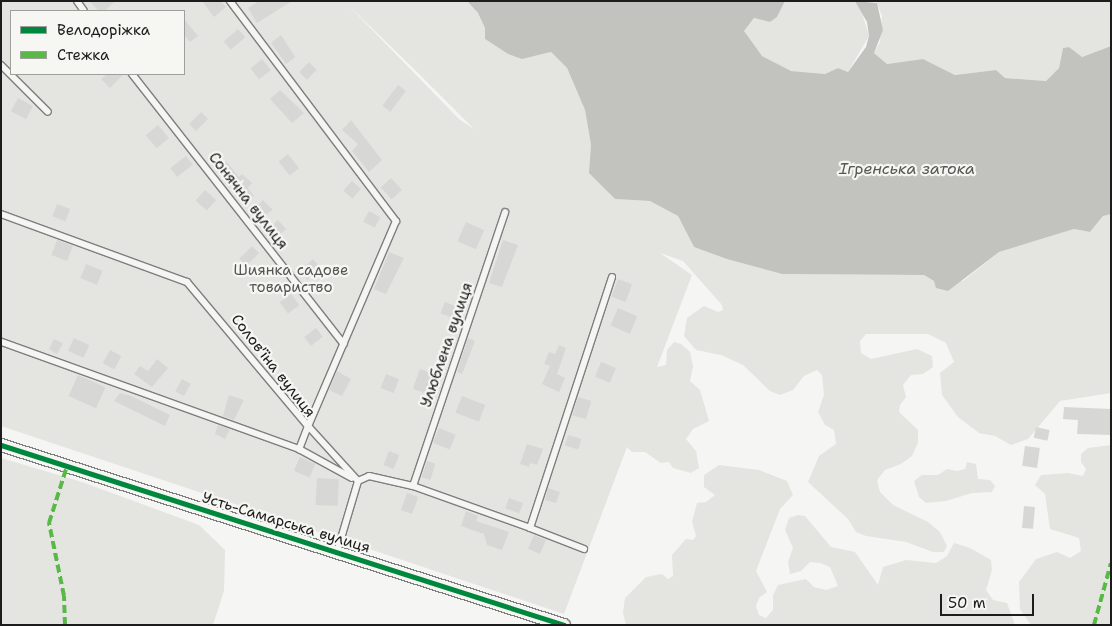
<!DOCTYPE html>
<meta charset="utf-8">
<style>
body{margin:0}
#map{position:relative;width:1112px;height:626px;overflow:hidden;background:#f5f5f3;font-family:"Shantell Sans",sans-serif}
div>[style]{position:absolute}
.green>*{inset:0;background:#e4e4e1}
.water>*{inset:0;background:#c2c2bf}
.building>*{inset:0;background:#d7d7d6;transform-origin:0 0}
.roads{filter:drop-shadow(1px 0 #7e7e7d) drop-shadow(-1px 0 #7e7e7d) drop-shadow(0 1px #7e7e7d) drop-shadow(0 -1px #7e7e7d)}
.lane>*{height:6px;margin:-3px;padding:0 3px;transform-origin:3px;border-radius:3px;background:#f5f5f3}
.street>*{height:12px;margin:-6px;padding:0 6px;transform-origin:6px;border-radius:6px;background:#f5f5f3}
.quiet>*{height:4px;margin-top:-2px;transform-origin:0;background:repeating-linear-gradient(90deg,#58b947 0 8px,transparent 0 12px)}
.cycleway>*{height:5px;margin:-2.5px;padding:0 2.5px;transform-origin:2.5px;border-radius:2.5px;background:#00873e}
span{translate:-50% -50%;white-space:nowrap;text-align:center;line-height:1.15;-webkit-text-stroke:4.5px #f6f6f2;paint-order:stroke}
.street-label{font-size:15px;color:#1c1c1c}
.park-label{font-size:15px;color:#545453}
.water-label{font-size:16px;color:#565654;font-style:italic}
.frame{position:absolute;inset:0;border:2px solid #1c1c1c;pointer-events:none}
.legend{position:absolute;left:10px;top:10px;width:175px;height:65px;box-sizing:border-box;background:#f6f6f2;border:1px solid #9f9f9c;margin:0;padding:6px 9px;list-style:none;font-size:15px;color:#1c1c1c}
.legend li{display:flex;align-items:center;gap:10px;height:25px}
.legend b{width:25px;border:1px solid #9f9f9c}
.scale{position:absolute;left:940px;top:594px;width:94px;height:22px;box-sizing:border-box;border:2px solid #1c1c1c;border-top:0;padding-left:6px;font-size:15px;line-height:18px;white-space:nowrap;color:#1c1c1c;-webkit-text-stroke:4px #f6f6f2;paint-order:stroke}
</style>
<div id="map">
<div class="green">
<div style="clip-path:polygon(evenodd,1px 1px,467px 1px,478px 13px,485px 28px,485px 39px,508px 54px,535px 56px,551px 52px,567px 68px,585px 110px,591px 145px,590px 173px,615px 199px,650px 201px,678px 216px,694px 247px,782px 274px,924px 275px,934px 281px,963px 281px,999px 252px,1074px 229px,1090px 232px,1103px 216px,1111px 214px,1111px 393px,1060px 401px,1028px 439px,1011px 445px,995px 436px,979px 433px,958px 417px,942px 395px,940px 373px,954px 362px,946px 343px,928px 334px,866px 334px,860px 341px,861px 353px,871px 359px,917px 349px,932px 356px,933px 367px,923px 374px,911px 375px,903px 385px,906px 397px,900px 405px,899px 412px,918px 430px,918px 443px,912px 456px,901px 464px,885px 470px,877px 480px,880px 492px,893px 505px,928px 522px,940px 532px,947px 546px,944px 552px,933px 552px,906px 542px,866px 536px,856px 532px,848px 519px,808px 482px,819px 456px,836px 444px,834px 430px,825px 425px,818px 412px,824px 395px,822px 375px,817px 370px,804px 376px,793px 390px,780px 395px,770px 391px,743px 365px,721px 355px,696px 350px,684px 336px,687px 318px,704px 306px,718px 312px,723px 310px,722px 305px,683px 261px,660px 253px,692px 275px,657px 367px,666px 365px,667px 350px,674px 342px,681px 344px,690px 352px,693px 366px,690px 381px,700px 390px,709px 421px,693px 429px,686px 439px,696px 451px,699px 468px,691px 473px,673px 468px,669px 462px,661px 463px,645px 452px,632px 452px,627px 447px,564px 614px,1px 426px,1px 1px,347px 4px,412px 67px,474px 129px,459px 119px,347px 4px,1px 1px,11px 11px,184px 11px,184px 74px,11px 74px,11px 11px)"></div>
<div style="clip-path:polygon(785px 1px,855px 1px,860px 6px,869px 36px,848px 72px,838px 68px,825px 74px,790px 71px,762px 56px,755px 49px,744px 31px,754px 18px,770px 22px,777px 17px)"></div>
<div style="clip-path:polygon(876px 1px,1111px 1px,1111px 46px,1081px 57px,1069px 47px,1063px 48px,1059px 68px,1046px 81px,1005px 78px,996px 70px,955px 75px,923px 59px,887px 64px,874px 53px,880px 42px,882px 16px)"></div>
<div style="clip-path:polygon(1111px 445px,1111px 625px,1031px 625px,1020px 609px,1019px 582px,1036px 559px,1057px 552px,1070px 558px,1081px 551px,1079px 538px,1050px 529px,1045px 494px,1035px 485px,1041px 475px,1068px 473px,1083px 476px,1086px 469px,1081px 462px,1081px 454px,1088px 448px)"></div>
<div style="clip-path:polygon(1px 458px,82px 482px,199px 525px,225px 550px,224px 591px,213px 625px,1px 625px)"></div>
<div style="clip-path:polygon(967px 462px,976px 464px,978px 479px,990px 480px,995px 486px,992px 492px,972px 493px,946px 501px,926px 503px,919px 497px,914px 481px,922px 475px,938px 475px,947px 469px,957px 471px,965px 469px)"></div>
<div style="clip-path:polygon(719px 465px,759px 470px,787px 481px,793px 495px,780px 509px,756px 571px,767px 592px,759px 598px,756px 606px,759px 615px,766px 618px,773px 610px,773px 595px,778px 585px,806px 579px,814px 587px,826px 590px,838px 586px,830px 567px,820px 563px,810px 562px,801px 571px,790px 574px,788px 562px,793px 548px,785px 530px,789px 518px,798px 515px,805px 516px,831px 547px,855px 552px,878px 585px,883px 567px,906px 560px,936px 563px,947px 556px,954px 543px,970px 548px,991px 560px,992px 570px,986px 590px,993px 600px,1007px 603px,1015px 625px,626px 625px,623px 613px,625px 598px,646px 577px,662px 574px,668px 579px,673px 576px,672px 555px,686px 539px,693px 540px,696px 536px,692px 522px,697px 503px,706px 502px,715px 495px,704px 487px,704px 475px)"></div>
</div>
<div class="water">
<div style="clip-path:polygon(467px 1px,785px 1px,777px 17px,770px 22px,754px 18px,744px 31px,762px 56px,791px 71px,825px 74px,838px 68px,848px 72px,866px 47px,869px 36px,867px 22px,855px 1px,877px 3px,883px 30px,874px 53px,887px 64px,923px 59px,955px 75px,996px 70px,1005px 78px,1046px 81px,1059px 68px,1063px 48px,1069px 47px,1082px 57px,1111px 46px,1111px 214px,1103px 216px,1090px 232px,1074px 229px,999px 252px,948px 291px,936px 288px,934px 281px,924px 275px,782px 274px,727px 259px,694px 247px,678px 216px,650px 201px,615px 199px,589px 173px,591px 145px,585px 110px,567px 68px,551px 52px,522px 59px,508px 54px,485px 39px,485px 28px,478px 13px)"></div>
</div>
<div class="building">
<div style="clip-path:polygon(89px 1px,115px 1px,105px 11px,99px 11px)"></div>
<div style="clip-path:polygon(202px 1px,221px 1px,226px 7px,214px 17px)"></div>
<div style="clip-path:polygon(259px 1px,292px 1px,257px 23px,248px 8px)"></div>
<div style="clip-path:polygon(184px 19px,198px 36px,190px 42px,184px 35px)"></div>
<div style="left:238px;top:29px;width:11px;height:19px;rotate:49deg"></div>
<div style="clip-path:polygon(281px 35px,295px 57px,286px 64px,271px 43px)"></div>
<div style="left:262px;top:59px;width:14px;height:15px;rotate:51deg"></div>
<div style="left:309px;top:62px;width:11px;height:14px;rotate:45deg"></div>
<div style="clip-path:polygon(107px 74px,124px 74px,110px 88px,101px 79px)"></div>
<div style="left:398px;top:85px;width:10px;height:26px;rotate:37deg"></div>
<div style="clip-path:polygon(280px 90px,304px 113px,292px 123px,270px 99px)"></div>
<div style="left:18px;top:98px;width:17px;height:15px;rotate:28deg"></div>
<div style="left:201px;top:112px;width:10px;height:17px;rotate:45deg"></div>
<div style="clip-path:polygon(351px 120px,382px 160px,369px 172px,352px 151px,358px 144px,342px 130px)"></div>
<div style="left:158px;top:125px;width:17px;height:16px;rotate:50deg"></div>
<div style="left:288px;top:154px;width:18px;height:12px;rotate:52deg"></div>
<div style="left:186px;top:156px;width:11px;height:20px;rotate:52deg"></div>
<div style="clip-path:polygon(226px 161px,239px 177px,242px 174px,252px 183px,248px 188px,254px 196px,249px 200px,216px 169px)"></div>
<div style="left:391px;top:178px;width:16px;height:14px;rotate:47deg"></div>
<div style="left:352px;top:181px;width:12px;height:13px;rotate:42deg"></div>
<div style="left:205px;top:190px;width:15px;height:14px;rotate:42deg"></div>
<div style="clip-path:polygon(263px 200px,273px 210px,259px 219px,252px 211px)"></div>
<div style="left:57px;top:204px;width:14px;height:13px;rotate:21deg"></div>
<div style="left:369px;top:211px;width:13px;height:12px;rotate:29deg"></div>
<div style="left:278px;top:220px;width:12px;height:13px;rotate:48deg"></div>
<div style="left:466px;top:222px;width:20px;height:21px;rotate:24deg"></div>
<div style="left:57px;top:240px;width:17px;height:16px;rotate:21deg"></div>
<div style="clip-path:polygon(503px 240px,518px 245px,502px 287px,489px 283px)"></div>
<div style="left:252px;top:246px;width:10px;height:18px;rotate:45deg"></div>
<div style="clip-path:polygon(389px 252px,404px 258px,386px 294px,374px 289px)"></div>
<div style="left:313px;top:259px;width:12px;height:18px;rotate:48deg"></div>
<div style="left:86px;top:264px;width:18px;height:15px;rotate:22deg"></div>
<div style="left:618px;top:279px;width:15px;height:19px;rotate:20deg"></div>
<div style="left:291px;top:294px;width:14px;height:14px;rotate:54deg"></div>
<div style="left:445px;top:302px;width:16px;height:12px;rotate:22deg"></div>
<div style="left:618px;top:308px;width:21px;height:19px;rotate:23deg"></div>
<div style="left:316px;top:328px;width:11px;height:15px;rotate:52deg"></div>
<div style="left:74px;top:338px;width:17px;height:14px;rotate:25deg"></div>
<div style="clip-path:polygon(468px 338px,475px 341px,462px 374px,457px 372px)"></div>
<div style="clip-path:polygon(54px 339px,63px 343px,57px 354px,49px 349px)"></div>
<div style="clip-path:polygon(559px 345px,566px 348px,557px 374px,565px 378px,559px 392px,542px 384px,550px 366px,544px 364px,549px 352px,555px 354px)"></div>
<div style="left:110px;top:350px;width:13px;height:15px;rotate:29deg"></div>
<div style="clip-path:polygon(157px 359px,168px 368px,152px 387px,134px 374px,140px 366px,148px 371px)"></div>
<div style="left:601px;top:362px;width:16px;height:16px;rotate:22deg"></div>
<div style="left:420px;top:369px;width:15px;height:21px;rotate:20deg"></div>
<div style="clip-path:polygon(337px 371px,351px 379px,342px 396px,329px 390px)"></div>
<div style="left:386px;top:374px;width:14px;height:15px;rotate:21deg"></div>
<div style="left:78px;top:375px;width:30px;height:23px;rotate:24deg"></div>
<div style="left:182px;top:379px;width:10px;height:14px;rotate:29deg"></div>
<div style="clip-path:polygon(120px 393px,131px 396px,170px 415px,165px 426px,114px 401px)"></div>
<div style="clip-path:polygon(229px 395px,244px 400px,234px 420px,223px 416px)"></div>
<div style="left:462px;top:396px;width:25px;height:18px;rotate:21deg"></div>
<div style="left:578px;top:397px;width:14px;height:19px;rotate:17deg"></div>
<div style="clip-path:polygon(1064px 407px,1111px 409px,1111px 435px,1077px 434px,1078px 420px,1063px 419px)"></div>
<div style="clip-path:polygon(218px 425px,230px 429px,225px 439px,215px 434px)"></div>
<div style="left:1036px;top:427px;width:14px;height:11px;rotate:12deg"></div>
<div style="left:439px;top:428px;width:18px;height:16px;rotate:22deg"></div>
<div style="left:568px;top:435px;width:14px;height:11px;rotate:17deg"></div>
<div style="clip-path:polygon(527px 444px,543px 449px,537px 465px,530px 463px,529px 467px,520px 464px)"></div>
<div style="left:1025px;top:446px;width:15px;height:20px;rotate:8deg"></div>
<div style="left:389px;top:451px;width:11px;height:15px;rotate:22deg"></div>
<div style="left:300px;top:457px;width:17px;height:15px;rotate:24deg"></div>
<div style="left:427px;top:461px;width:9px;height:17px;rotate:18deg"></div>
<div style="left:317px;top:478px;width:22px;height:27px;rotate:3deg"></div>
<div style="clip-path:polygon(548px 488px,560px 492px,556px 503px,545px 500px)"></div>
<div style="left:407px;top:493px;width:12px;height:18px;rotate:20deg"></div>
<div style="left:509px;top:498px;width:15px;height:11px;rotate:20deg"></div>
<div style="left:1024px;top:506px;width:11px;height:22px;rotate:5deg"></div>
<div style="clip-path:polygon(466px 511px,478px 516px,476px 521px,509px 532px,502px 550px,487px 545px,484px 534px,461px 526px)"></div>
<div style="left:534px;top:535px;width:13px;height:15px;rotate:23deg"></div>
</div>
<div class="roads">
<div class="lane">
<div style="left:77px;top:1px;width:12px;rotate:55deg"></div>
<div style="left:230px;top:1px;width:276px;rotate:53deg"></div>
<div style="left:396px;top:221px;width:223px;rotate:113.2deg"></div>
<div style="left:308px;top:426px;width:74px;rotate:47.7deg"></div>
<div style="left:1px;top:65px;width:66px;rotate:45deg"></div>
<div style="left:132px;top:74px;width:343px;rotate:51.9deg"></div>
<div style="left:1px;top:214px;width:198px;rotate:20.1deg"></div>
<div style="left:187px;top:282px;width:188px;rotate:50deg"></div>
<div style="left:308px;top:426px;width:25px;rotate:111deg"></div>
<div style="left:299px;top:449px;width:317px;rotate:-160.2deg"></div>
<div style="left:299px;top:449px;width:60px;rotate:28.7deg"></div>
<div style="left:358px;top:481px;width:12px;rotate:-24deg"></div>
<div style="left:369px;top:476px;width:45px;rotate:12.8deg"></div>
<div style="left:413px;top:486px;width:124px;rotate:19.7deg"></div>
<div style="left:530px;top:528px;width:264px;rotate:-71.9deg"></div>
<div style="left:413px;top:486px;width:289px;rotate:-71.4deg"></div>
<div style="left:530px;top:528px;width:58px;rotate:21.3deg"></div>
<div style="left:337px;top:552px;width:74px;rotate:-73.5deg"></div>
</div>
<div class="street">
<div style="left:1px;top:445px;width:591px;rotate:17.73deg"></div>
</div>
</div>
<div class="quiet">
<div style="left:65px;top:625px;width:29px;rotate:-92deg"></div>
<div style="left:64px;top:596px;width:75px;rotate:-101.6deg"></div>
<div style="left:49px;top:523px;width:60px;rotate:-72.5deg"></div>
<div style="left:1094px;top:625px;width:64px;rotate:-74.7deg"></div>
</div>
<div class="cycleway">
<div style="left:1px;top:445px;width:591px;rotate:17.73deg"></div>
</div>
<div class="street-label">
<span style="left:248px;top:201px;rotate:52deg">Сонячна вулиця</span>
<span style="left:447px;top:345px;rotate:-71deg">Улюблена вулиця</span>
<span style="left:273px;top:366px;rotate:52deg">Солов'їна вулиця</span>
<span style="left:286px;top:523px;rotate:17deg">Усть-Самарська вулиця</span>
</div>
<div class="park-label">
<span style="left:291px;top:279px">Шиянка садове<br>товариство</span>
</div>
<div class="water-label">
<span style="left:907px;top:169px">Ігренська затока</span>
</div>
<div class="frame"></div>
<ul class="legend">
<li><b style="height:6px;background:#00873e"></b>Велодоріжка</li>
<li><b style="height:6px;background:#58b947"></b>Стежка</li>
</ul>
<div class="scale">50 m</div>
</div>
